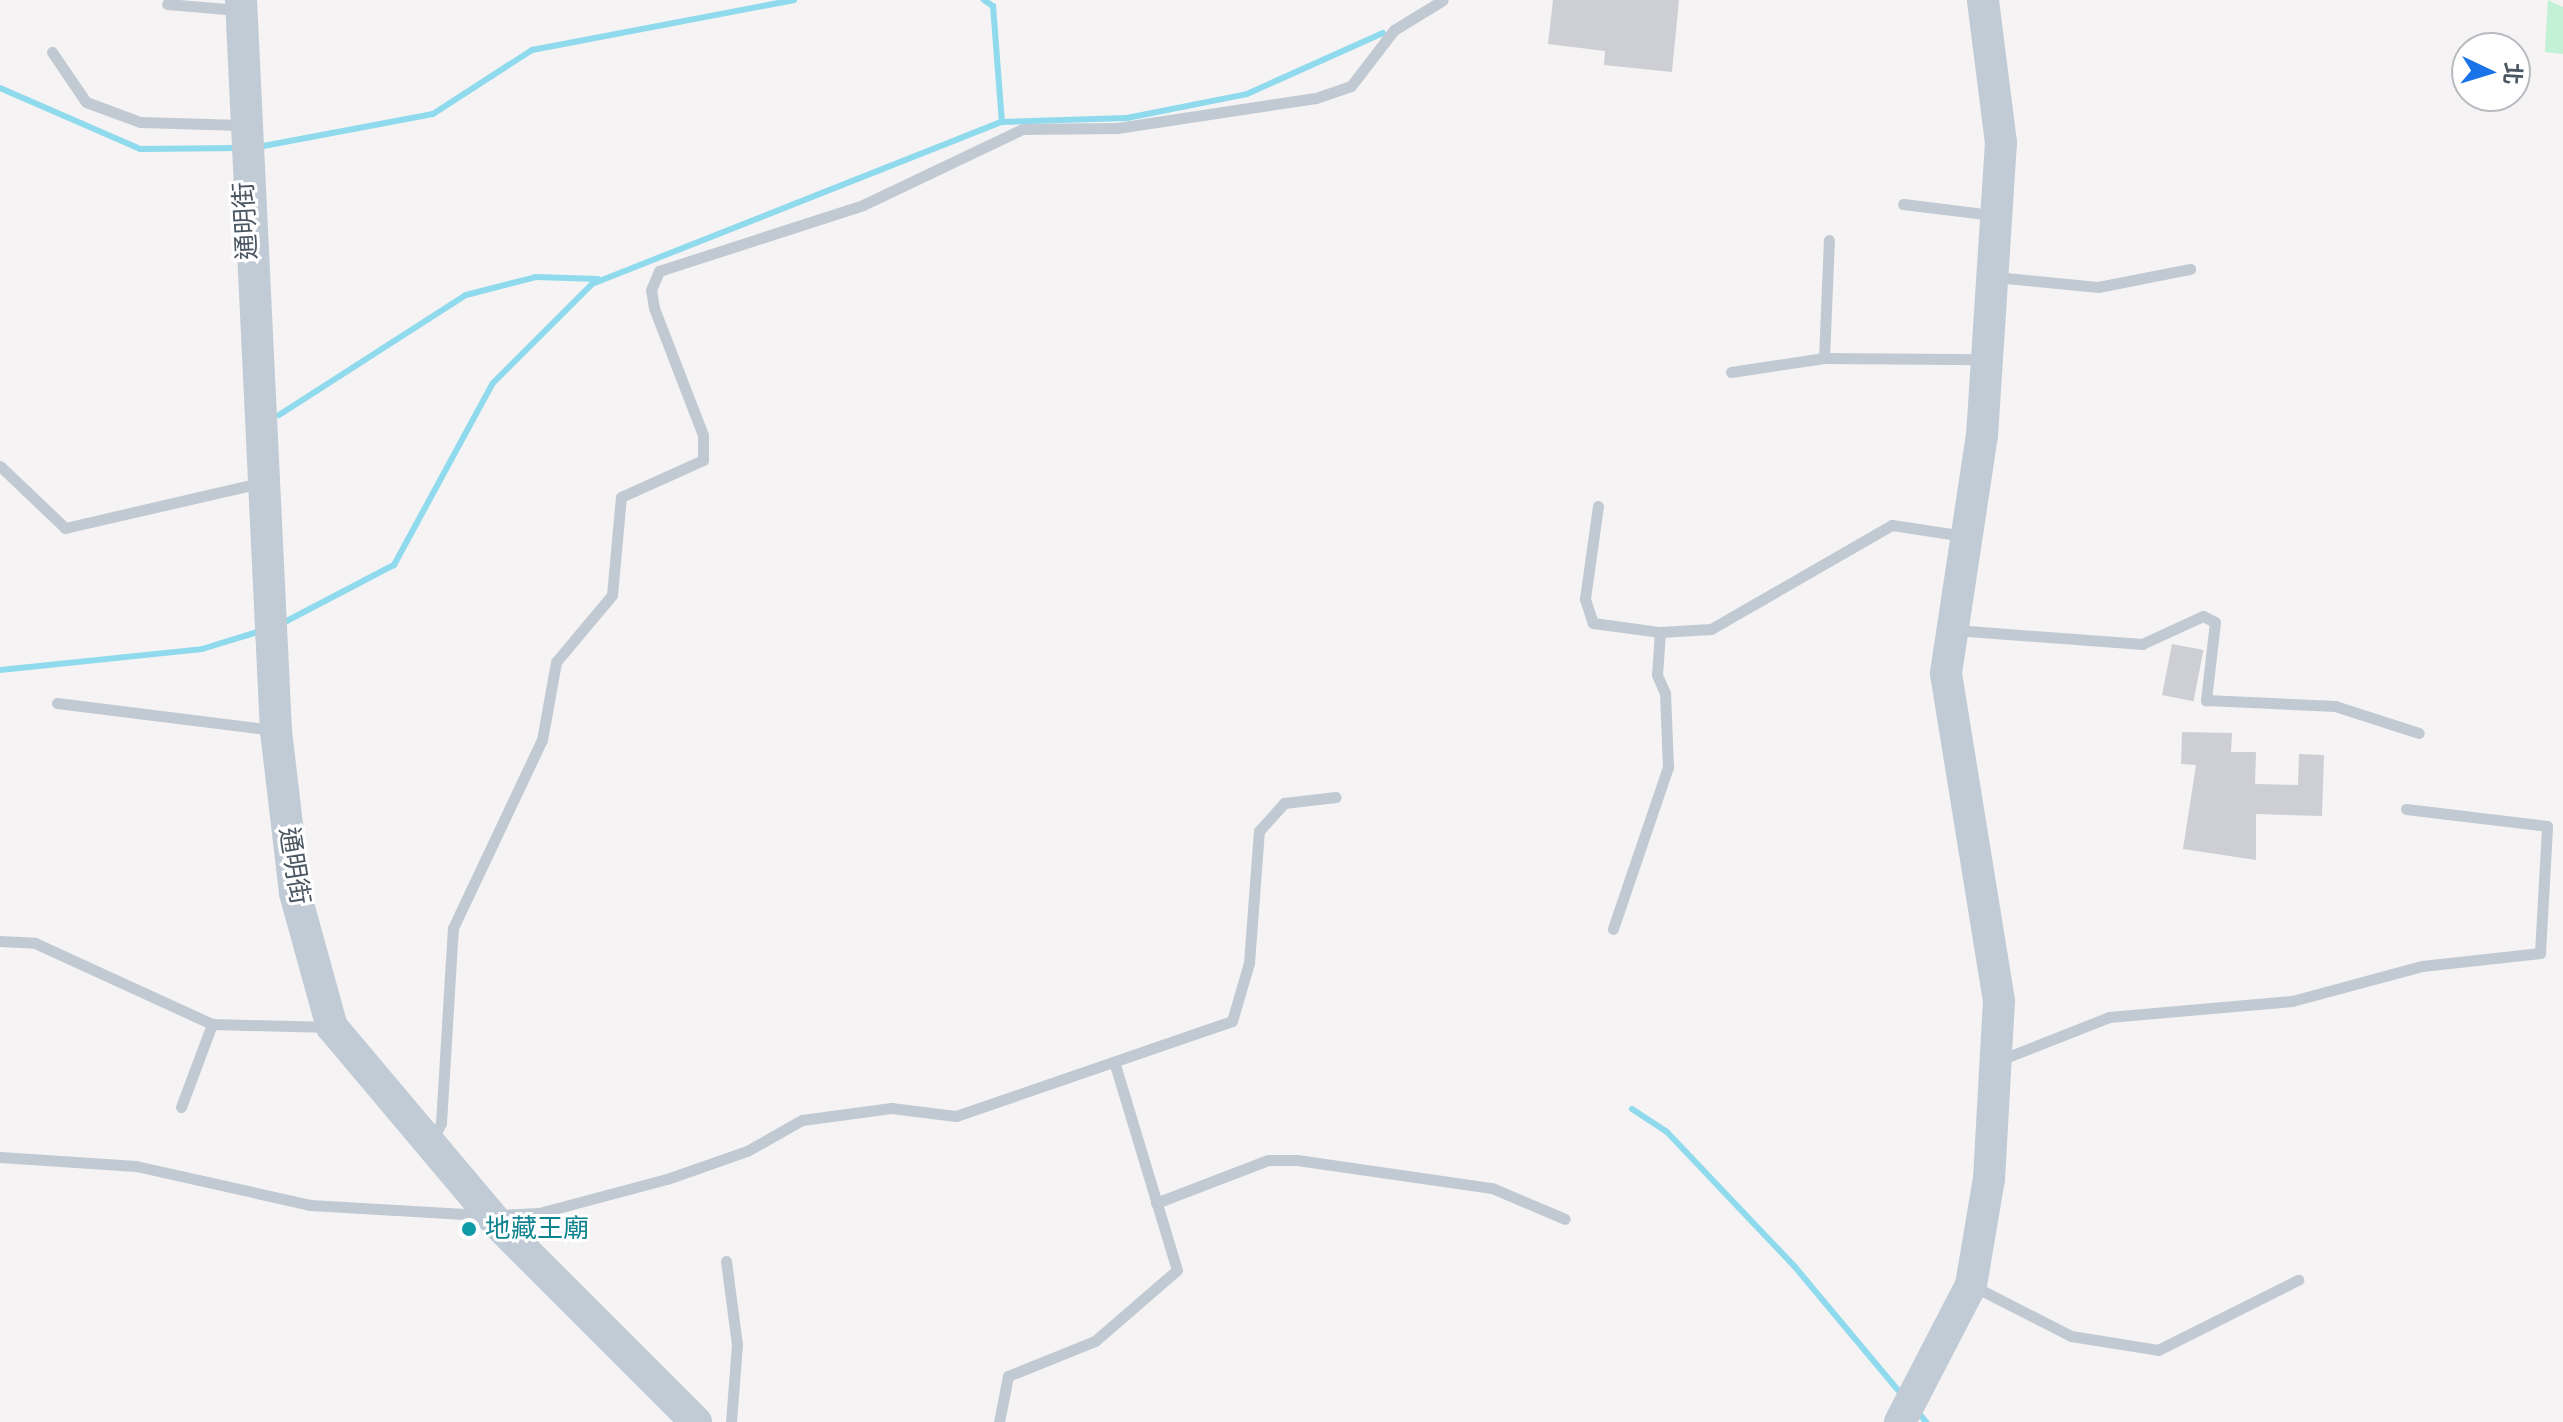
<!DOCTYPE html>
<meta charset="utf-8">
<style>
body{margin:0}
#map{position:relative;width:2563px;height:1422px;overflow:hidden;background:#f5f3f3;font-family:"Asap Condensed","Noto Sans TC",sans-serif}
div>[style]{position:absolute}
.green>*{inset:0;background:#c3f1d5}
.stream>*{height:6px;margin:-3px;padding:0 3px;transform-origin:3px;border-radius:3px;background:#90daee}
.building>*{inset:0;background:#cdcfd5;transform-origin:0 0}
.lane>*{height:11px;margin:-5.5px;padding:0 5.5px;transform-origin:5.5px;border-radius:5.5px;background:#c1cad2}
.secondary>*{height:32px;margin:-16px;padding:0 16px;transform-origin:16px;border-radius:16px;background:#c1cbd6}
.dots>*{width:22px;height:22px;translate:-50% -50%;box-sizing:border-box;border:4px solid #fff;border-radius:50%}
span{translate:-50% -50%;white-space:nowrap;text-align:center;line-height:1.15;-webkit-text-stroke:6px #fff;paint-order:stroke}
.street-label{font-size:26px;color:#4a5661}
.culture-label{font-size:26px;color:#0d838f}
.left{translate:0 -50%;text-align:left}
.north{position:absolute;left:2451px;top:32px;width:80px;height:80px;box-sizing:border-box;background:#fff;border:2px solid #b7bbc0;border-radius:50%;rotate:94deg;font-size:22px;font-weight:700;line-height:32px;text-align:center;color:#4a5661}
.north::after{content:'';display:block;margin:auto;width:28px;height:36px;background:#1a73e8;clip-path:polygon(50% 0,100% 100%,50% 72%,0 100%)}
</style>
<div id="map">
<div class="green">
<div style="clip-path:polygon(2548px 0,2563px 7px,2563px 54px,2545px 52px)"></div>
</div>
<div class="stream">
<div style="left:984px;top:0;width:11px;rotate:34deg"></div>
<div style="left:993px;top:6px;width:116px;rotate:85.6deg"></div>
<div style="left:0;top:88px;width:153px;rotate:23.5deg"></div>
<div style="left:140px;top:149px;width:99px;rotate:-0.6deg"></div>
<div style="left:258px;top:147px;width:178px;rotate:-10.7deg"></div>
<div style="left:433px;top:114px;width:118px;rotate:-32.9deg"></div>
<div style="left:532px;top:50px;width:267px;rotate:-10.8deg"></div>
<div style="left:279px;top:415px;width:222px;rotate:-32.7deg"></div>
<div style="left:466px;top:295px;width:72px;rotate:-14.4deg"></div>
<div style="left:536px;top:277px;width:62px;rotate:1.8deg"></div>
<div style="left:279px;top:625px;width:130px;rotate:-27.6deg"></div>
<div style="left:394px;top:565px;width:207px;rotate:-61.5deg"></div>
<div style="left:493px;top:383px;width:140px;rotate:-45deg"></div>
<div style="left:592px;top:284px;width:441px;rotate:-21.6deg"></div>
<div style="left:1002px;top:122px;width:125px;rotate:-1.8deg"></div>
<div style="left:1127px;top:118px;width:122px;rotate:-11.3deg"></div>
<div style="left:1247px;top:94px;width:149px;rotate:-24.2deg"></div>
<div style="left:0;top:670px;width:203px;rotate:-5.9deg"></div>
<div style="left:202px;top:649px;width:62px;rotate:-17deg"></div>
<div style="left:1632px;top:1109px;width:42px;rotate:33.3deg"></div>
<div style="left:1667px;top:1132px;width:186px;rotate:46.5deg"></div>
<div style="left:1795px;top:1267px;width:168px;rotate:50.1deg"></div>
<div style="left:1916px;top:1410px;width:16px;rotate:50deg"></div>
</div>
<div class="building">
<div style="clip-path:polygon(1553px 0,1679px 0,1672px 72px,1604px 65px,1605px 51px,1548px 44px)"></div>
<div style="left:2172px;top:644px;width:32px;height:52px;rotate:11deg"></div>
<div style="clip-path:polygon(2182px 732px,2232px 733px,2231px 752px,2256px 752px,2255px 784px,2298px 785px,2299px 754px,2324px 755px,2322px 816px,2256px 814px,2256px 860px,2183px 849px,2196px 765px,2181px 764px)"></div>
</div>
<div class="lane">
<div style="left:167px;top:4px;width:71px;rotate:4.8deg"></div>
<div style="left:52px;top:52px;width:60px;rotate:55.8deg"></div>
<div style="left:86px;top:102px;width:58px;rotate:20.3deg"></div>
<div style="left:140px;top:122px;width:101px;rotate:1.7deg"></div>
<div style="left:1903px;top:204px;width:91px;rotate:7deg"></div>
<div style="left:1996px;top:277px;width:102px;rotate:5.6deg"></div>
<div style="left:2098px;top:287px;width:94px;rotate:-11.1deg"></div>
<div style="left:1824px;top:358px;width:118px;rotate:-87.6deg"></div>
<div style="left:1731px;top:372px;width:94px;rotate:-8.6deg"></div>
<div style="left:1824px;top:358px;width:162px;rotate:0.4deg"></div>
<div style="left:0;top:466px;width:90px;rotate:43.6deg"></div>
<div style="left:65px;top:528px;width:200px;rotate:-13deg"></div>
<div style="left:1598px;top:506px;width:94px;rotate:98deg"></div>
<div style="left:1585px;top:599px;width:25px;rotate:72deg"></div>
<div style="left:1593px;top:623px;width:68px;rotate:7.7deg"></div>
<div style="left:1660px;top:632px;width:43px;rotate:94deg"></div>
<div style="left:1657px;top:675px;width:20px;rotate:66deg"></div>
<div style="left:1665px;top:693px;width:74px;rotate:87.7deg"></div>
<div style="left:1668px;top:767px;width:171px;rotate:108.8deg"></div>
<div style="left:1955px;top:630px;width:188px;rotate:4.3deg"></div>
<div style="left:2142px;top:644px;width:67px;rotate:-24.7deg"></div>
<div style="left:2203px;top:616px;width:13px;rotate:27deg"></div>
<div style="left:2215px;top:622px;width:79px;rotate:96.6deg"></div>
<div style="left:2206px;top:700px;width:129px;rotate:2.7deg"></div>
<div style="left:2335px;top:706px;width:88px;rotate:17.8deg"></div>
<div style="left:1660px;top:632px;width:51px;rotate:-3.4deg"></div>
<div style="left:1711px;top:629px;width:209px;rotate:-29.9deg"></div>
<div style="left:1892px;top:525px;width:73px;rotate:8.7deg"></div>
<div style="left:57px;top:703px;width:220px;rotate:7.1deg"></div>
<div style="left:0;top:941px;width:35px;rotate:3deg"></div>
<div style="left:35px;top:943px;width:195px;rotate:24.6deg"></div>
<div style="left:212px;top:1024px;width:118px;rotate:1.5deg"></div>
<div style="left:2000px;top:1060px;width:117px;rotate:-21.5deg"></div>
<div style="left:2109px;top:1017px;width:184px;rotate:-5deg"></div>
<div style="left:2292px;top:1001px;width:135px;rotate:-15.1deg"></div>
<div style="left:2422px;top:966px;width:119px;rotate:-6.3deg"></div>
<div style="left:2540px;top:953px;width:127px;rotate:-86.8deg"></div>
<div style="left:2547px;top:826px;width:142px;rotate:-173.1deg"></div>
<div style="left:181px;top:1107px;width:89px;rotate:-69.5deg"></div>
<div style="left:432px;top:1140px;width:19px;rotate:-62deg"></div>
<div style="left:441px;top:1123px;width:195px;rotate:-86.5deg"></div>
<div style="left:453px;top:928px;width:208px;rotate:-64.7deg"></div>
<div style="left:542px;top:740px;width:79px;rotate:-79.8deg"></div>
<div style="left:556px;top:662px;width:87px;rotate:-50.1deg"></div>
<div style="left:612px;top:595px;width:98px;rotate:-84.8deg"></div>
<div style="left:621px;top:497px;width:90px;rotate:-24.3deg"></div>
<div style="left:703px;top:460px;width:25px;rotate:-90deg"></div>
<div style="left:703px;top:435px;width:136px;rotate:-111.1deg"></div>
<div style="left:654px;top:308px;width:18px;rotate:-99deg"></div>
<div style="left:651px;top:290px;width:21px;rotate:-67deg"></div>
<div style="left:659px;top:271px;width:214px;rotate:-17.9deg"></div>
<div style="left:863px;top:205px;width:176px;rotate:-25.5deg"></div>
<div style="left:1022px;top:129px;width:95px;rotate:-0.6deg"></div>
<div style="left:1117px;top:128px;width:201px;rotate:-8.6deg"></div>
<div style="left:1316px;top:98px;width:37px;rotate:-19deg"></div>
<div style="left:1351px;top:86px;width:71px;rotate:-52.5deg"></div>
<div style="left:1394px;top:30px;width:57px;rotate:-31.5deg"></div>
<div style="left:0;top:1157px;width:136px;rotate:3.8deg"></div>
<div style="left:136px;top:1166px;width:178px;rotate:12.6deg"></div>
<div style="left:310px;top:1205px;width:172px;rotate:3.3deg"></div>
<div style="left:1156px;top:1203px;width:120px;rotate:-21deg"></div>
<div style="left:1268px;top:1160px;width:29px"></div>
<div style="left:1297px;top:1160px;width:197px;rotate:8.2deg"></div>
<div style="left:1492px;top:1188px;width:79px;rotate:23deg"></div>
<div style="left:500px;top:1215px;width:39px;rotate:-3deg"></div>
<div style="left:539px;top:1213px;width:132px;rotate:-14.9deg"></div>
<div style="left:667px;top:1179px;width:85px;rotate:-19.3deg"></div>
<div style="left:747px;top:1151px;width:63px;rotate:-29.4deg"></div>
<div style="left:802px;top:1120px;width:90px;rotate:-7.7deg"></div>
<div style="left:891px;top:1108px;width:65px;rotate:7deg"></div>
<div style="left:956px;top:1116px;width:292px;rotate:-19deg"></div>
<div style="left:1232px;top:1021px;width:60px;rotate:-73.7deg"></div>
<div style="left:1249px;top:963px;width:132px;rotate:-85.7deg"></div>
<div style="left:1259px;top:831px;width:38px;rotate:-48deg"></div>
<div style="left:1284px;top:803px;width:52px;rotate:-6.6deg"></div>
<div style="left:726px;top:1261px;width:84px;rotate:82.5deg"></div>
<div style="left:737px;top:1344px;width:78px;rotate:94.4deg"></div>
<div style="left:1975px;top:1287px;width:108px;rotate:27deg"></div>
<div style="left:2071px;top:1336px;width:88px;rotate:9.1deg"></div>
<div style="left:2158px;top:1350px;width:157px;rotate:-26.6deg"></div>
<div style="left:999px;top:1422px;width:47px;rotate:-78.9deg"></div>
<div style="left:1008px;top:1376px;width:94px;rotate:-21.9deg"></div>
<div style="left:1095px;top:1341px;width:108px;rotate:-40.9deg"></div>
<div style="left:1177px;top:1270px;width:215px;rotate:-106.8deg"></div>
</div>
<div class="secondary">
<div style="left:241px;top:0;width:732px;rotate:87.26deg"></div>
<div style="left:276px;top:731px;width:163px;rotate:83.3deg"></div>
<div style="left:295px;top:893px;width:139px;rotate:74.6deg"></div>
<div style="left:332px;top:1027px;width:255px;rotate:49.9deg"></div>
<div style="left:496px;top:1222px;width:283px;rotate:45deg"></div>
<div style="left:1900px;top:1422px;width:154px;rotate:-62.6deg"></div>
<div style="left:1971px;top:1285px;width:108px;rotate:-80.4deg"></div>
<div style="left:1989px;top:1179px;width:178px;rotate:-86.8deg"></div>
<div style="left:1999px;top:1001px;width:332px;rotate:-99.2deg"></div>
<div style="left:1946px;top:673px;width:240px;rotate:-81.4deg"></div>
<div style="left:1982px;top:436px;width:294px;rotate:-86.3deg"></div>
<div style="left:2001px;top:143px;width:144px;rotate:-97.2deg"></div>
</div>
<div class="dots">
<div style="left:469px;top:1229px;background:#0f9aa8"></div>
</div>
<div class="street-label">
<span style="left:246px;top:221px;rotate:-93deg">通明街</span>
<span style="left:294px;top:866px;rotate:81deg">通明街</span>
</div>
<div class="culture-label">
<span class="left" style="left:485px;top:1229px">地藏王廟</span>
</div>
<div class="north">北</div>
</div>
